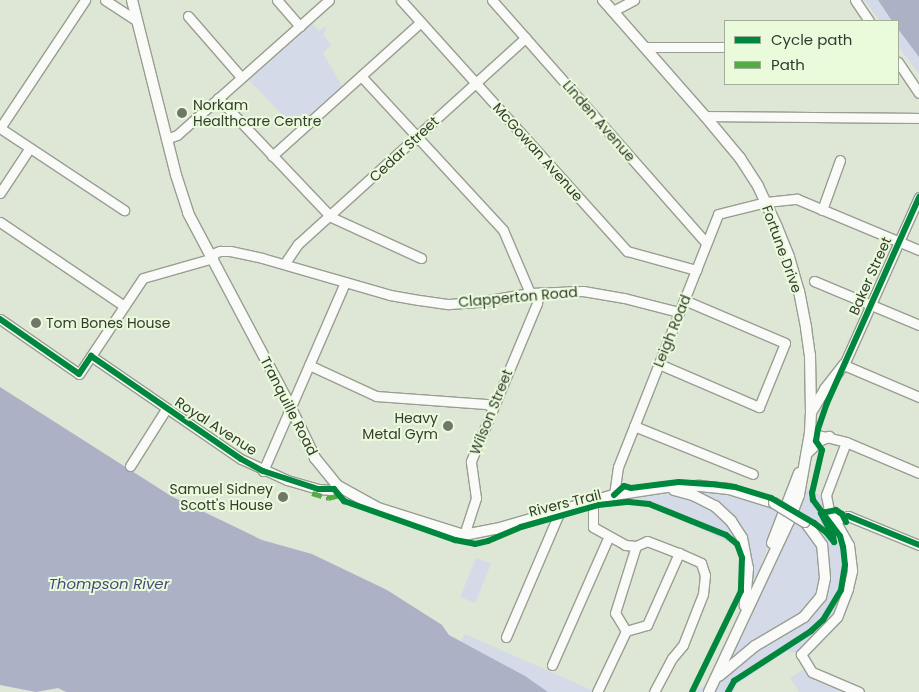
<!DOCTYPE html>
<style>
body{margin:0}
#map{position:relative;width:919px;height:692px;overflow:hidden;background:#dee7d6;font-family:Poppins,sans-serif}
div>[style]{position:absolute}
.green>*{inset:0;background:#d4dae7;transform-origin:0 0}
.water>*{inset:0;background:#acb1c5}
.roads{filter:drop-shadow(1px 0 #989e92) drop-shadow(-1px 0 #989e92) drop-shadow(0 1px #989e92) drop-shadow(0 -1px #989e92)}
.minor>*{height:9px;margin:-4.5px;padding:0 4.5px;transform-origin:4.5px;border-radius:4.5px;background:#fafbf9}
.major>*{height:10px;margin:-5px;padding:0 5px;transform-origin:5px;border-radius:5px;background:#fafbf9}
.bridges{filter:drop-shadow(1px 0 #989e92) drop-shadow(-1px 0 #989e92) drop-shadow(0 1px #989e92) drop-shadow(0 -1px #989e92)}
.major-bridge>*{height:10px;margin:-5px;padding:0 5px;transform-origin:5px;border-radius:5px;background:#fafbf9}
.quiet>*{height:5px;margin-top:-2.5px;transform-origin:0;background:repeating-linear-gradient(90deg,#54ac45 0 10px,transparent 0 15px)}
.cycleway>*{height:6px;margin:-3px;padding:0 3px;transform-origin:3px;border-radius:3px;background:#00873e}
.dots>*{width:14px;height:14px;translate:-50% -50%;box-sizing:border-box;border:2px solid #eafbdc;border-radius:50%}
span{translate:-50% -50%;white-space:nowrap;text-align:center;line-height:1.15;-webkit-text-stroke:4px #eafbdc;paint-order:stroke}
.poi-label{font-size:14px;color:#353b2f}
.left{translate:0 -50%;text-align:left}
.right{translate:-100% -50%;text-align:right}
.street-label{font-size:14px;color:#353b2f}
.water-label{font-size:15px;color:#474a7c;font-style:italic}
.legend{position:absolute;left:724px;top:20px;width:175px;height:65px;box-sizing:border-box;background:#eafbdc;border:1px solid #a2ae97;margin:0;padding:6px 9px;list-style:none;font-size:15px;color:#353b2f}
.legend li{display:flex;align-items:center;gap:10px;height:25px}
.legend b{width:25px;border:1px solid #a2ae97}
</style>
<div id="map">
<div class="green">
<div style="clip-path:polygon(864px 0,878px 0,892px 21px,880px 21px)"></div>
<div style="clip-path:polygon(312px 24px,319px 31px,327px 26px,323px 35px,331px 45px,323px 53px,342px 86px,296px 129px,249px 80px)"></div>
<div style="clip-path:polygon(898px 29px,919px 57px,919px 74px,898px 46px)"></div>
<div style="clip-path:polygon(803px 488px,820px 495px,846px 550px,848px 564px,845px 586px,833px 614px,795px 653px,787px 651px,736px 685px,733px 692px,689px 692px,717px 682px,823px 598px,823px 544px,797px 512px)"></div>
<div style="clip-path:polygon(667px 490px,708px 506px,724px 517px,742px 548px,627px 496px)"></div>
<div style="clip-path:polygon(685px 490px,725px 491px,781px 510px,750px 596px,750px 564px,732px 518px)"></div>
<div style="clip-path:polygon(795px 519px,813px 537px,821px 556px,822px 579px,819px 595px,802px 616px,724px 667px)"></div>
<div style="left:476px;top:558px;width:16px;height:42px;rotate:22deg"></div>
<div style="clip-path:polygon(465px 634px,596px 692px,548px 692px,525px 676px,461px 642px)"></div>
<div style="clip-path:polygon(804px 669px,814px 678px,844px 692px,799px 692px,790px 678px)"></div>
</div>
<div class="water">
<div style="clip-path:polygon(878px 0,919px 0,919px 57px,898px 29px,898px 21px,892px 21px)"></div>
<div style="clip-path:polygon(0 387px,171px 496px,262px 540px,312px 554px,387px 590px,442px 625px,449px 635px,525px 676px,548px 692px,66px 692px,58px 688px,36px 692px,0 685px)"></div>
</div>
<div class="roads">
<div class="minor">
<div style="left:105px;top:0;width:38px;rotate:33deg"></div>
<div style="left:277px;top:0;width:35px;rotate:49deg"></div>
<div style="left:401px;top:0;width:338px;rotate:48deg"></div>
<div style="left:627px;top:251px;width:72px;rotate:15.4deg"></div>
<div style="left:492px;top:0;width:324px;rotate:48.6deg"></div>
<div style="left:855px;top:0;width:25px;rotate:56deg"></div>
<div style="left:613px;top:11px;width:24px;rotate:-28deg"></div>
<div style="left:188px;top:16px;width:81px;rotate:49deg"></div>
<div style="left:644px;top:47px;width:81px"></div>
<div style="left:898px;top:62px;width:37px;rotate:56deg"></div>
<div style="left:361px;top:76px;width:209px;rotate:47.3deg"></div>
<div style="left:503px;top:230px;width:69px;rotate:66.8deg"></div>
<div style="left:218px;top:98px;width:164px;rotate:46.5deg"></div>
<div style="left:331px;top:217px;width:99px;rotate:24.5deg"></div>
<div style="left:705px;top:116px;width:214px;rotate:0.5deg"></div>
<div style="left:0;top:128px;width:154px;rotate:-56.4deg"></div>
<div style="left:0;top:128px;width:149px;rotate:33.5deg"></div>
<div style="left:166px;top:139px;width:12px;rotate:-20deg"></div>
<div style="left:177px;top:135px;width:203px;rotate:-41.6deg"></div>
<div style="left:272px;top:156px;width:200px;rotate:-42deg"></div>
<div style="left:0;top:193px;width:53px;rotate:-56.6deg"></div>
<div style="left:919px;top:197px;width:184px;rotate:114.1deg"></div>
<div style="left:844px;top:365px;width:82px;rotate:23.1deg"></div>
<div style="left:822px;top:210px;width:53px;rotate:-70.2deg"></div>
<div style="left:0;top:222px;width:150px;rotate:34.1deg"></div>
<div style="left:212px;top:254px;width:9px;rotate:-21deg"></div>
<div style="left:220px;top:251px;width:10px"></div>
<div style="left:230px;top:251px;width:33px;rotate:12deg"></div>
<div style="left:262px;top:258px;width:133px;rotate:16.1deg"></div>
<div style="left:390px;top:295px;width:29px;rotate:10deg"></div>
<div style="left:419px;top:300px;width:30px;rotate:8deg"></div>
<div style="left:449px;top:304px;width:28px;rotate:-4deg"></div>
<div style="left:477px;top:302px;width:54px;rotate:-9.6deg"></div>
<div style="left:530px;top:293px;width:53px;rotate:-2.2deg"></div>
<div style="left:583px;top:291px;width:42px;rotate:9.7deg"></div>
<div style="left:624px;top:298px;width:57px;rotate:14.3deg"></div>
<div style="left:285px;top:263px;width:23px;rotate:-56deg"></div>
<div style="left:298px;top:244px;width:307px;rotate:-42.2deg"></div>
<div style="left:814px;top:281px;width:114px;rotate:22.7deg"></div>
<div style="left:0;top:319px;width:96px;rotate:34.8deg"></div>
<div style="left:79px;top:374px;width:115px;rotate:-56.3deg"></div>
<div style="left:143px;top:278px;width:73px;rotate:-15.9deg"></div>
<div style="left:91px;top:356px;width:182px;rotate:34.5deg"></div>
<div style="left:241px;top:459px;width:51px;rotate:24.5deg"></div>
<div style="left:287px;top:480px;width:32px;rotate:16deg"></div>
<div style="left:318px;top:489px;width:14px;rotate:4deg"></div>
<div style="left:332px;top:490px;width:7px;rotate:-34deg"></div>
<div style="left:659px;top:364px;width:109px;rotate:23.3deg"></div>
<div style="left:759px;top:407px;width:69px;rotate:-67.9deg"></div>
<div style="left:785px;top:343px;width:110px;rotate:-156.9deg"></div>
<div style="left:309px;top:365px;width:74px;rotate:24.8deg"></div>
<div style="left:376px;top:396px;width:110px;rotate:4.2deg"></div>
<div style="left:486px;top:404px;width:8px;rotate:23deg"></div>
<div style="left:634px;top:426px;width:128px;rotate:22deg"></div>
<div style="left:810px;top:433px;width:37px;rotate:14deg"></div>
<div style="left:846px;top:442px;width:79px;rotate:23deg"></div>
<div style="left:846px;top:442px;width:57px;rotate:110.7deg"></div>
<div style="left:826px;top:495px;width:15px;rotate:79deg"></div>
<div style="left:829px;top:510px;width:40px;rotate:60.3deg"></div>
<div style="left:849px;top:545px;width:26px;rotate:83deg"></div>
<div style="left:852px;top:571px;width:18px;rotate:103deg"></div>
<div style="left:848px;top:589px;width:30px;rotate:111deg"></div>
<div style="left:837px;top:617px;width:52px;rotate:134.2deg"></div>
<div style="left:801px;top:654px;width:21px;rotate:59deg"></div>
<div style="left:812px;top:672px;width:51px;rotate:23.1deg"></div>
<div style="left:130px;top:466px;width:67px;rotate:-57.7deg"></div>
<div style="left:263px;top:471px;width:206px;rotate:-66.5deg"></div>
<div style="left:614px;top:495px;width:28px;rotate:-82deg"></div>
<div style="left:618px;top:467px;width:272px;rotate:-68.4deg"></div>
<div style="left:718px;top:214px;width:49px;rotate:-14deg"></div>
<div style="left:766px;top:202px;width:31px;rotate:-6deg"></div>
<div style="left:797px;top:199px;width:132px;rotate:22.7deg"></div>
<div style="left:593px;top:502px;width:25px;rotate:90deg"></div>
<div style="left:593px;top:527px;width:37px;rotate:29deg"></div>
<div style="left:625px;top:545px;width:11px;rotate:5deg"></div>
<div style="left:636px;top:546px;width:12px;rotate:-24deg"></div>
<div style="left:647px;top:541px;width:34px;rotate:21deg"></div>
<div style="left:679px;top:553px;width:24px;rotate:24deg"></div>
<div style="left:701px;top:563px;width:13px;rotate:72deg"></div>
<div style="left:705px;top:575px;width:19px;rotate:96deg"></div>
<div style="left:703px;top:594px;width:55px;rotate:111.4deg"></div>
<div style="left:683px;top:645px;width:17px;rotate:130deg"></div>
<div style="left:672px;top:658px;width:38px;rotate:118deg"></div>
<div style="left:836px;top:520px;width:13px;rotate:-18deg"></div>
<div style="left:848px;top:516px;width:77px;rotate:22.2deg"></div>
<div style="left:464px;top:535px;width:39px;rotate:-72deg"></div>
<div style="left:476px;top:498px;width:37px;rotate:-98deg"></div>
<div style="left:471px;top:461px;width:171px;rotate:-67.3deg"></div>
<div style="left:537px;top:303px;width:10px;rotate:-79deg"></div>
<div style="left:626px;top:631px;width:22px;rotate:-16deg"></div>
<div style="left:647px;top:625px;width:79px;rotate:-66deg"></div>
<div style="left:626px;top:631px;width:21px;rotate:-121deg"></div>
<div style="left:615px;top:613px;width:70px;rotate:-72.6deg"></div>
<div style="left:506px;top:637px;width:137px;rotate:-66.8deg"></div>
<div style="left:552px;top:665px;width:139px;rotate:-66.2deg"></div>
<div style="left:597px;top:692px;width:68px;rotate:-64.6deg"></div>
</div>
<div class="major">
<div style="left:132px;top:0;width:180px;rotate:75.9deg"></div>
<div style="left:176px;top:175px;width:40px;rotate:72deg"></div>
<div style="left:188px;top:213px;width:218px;rotate:62.1deg"></div>
<div style="left:290px;top:406px;width:58px;rotate:64.3deg"></div>
<div style="left:315px;top:458px;width:36px;rotate:51deg"></div>
<div style="left:338px;top:486px;width:46px;rotate:28.8deg"></div>
<div style="left:378px;top:508px;width:90px;rotate:17.4deg"></div>
<div style="left:464px;top:535px;width:33px;rotate:-11deg"></div>
<div style="left:496px;top:529px;width:123px;rotate:-16.1deg"></div>
<div style="left:614px;top:495px;width:53px;rotate:-8.7deg"></div>
<div style="left:666px;top:487px;width:34px;rotate:-2deg"></div>
<div style="left:700px;top:486px;width:29px;rotate:6deg"></div>
<div style="left:729px;top:489px;width:47px;rotate:17.3deg"></div>
<div style="left:603px;top:0;width:154px;rotate:48.7deg"></div>
<div style="left:705px;top:116px;width:55px;rotate:50.2deg"></div>
<div style="left:740px;top:158px;width:33px;rotate:57deg"></div>
<div style="left:758px;top:186px;width:45px;rotate:65.1deg"></div>
<div style="left:777px;top:227px;width:32px;rotate:68deg"></div>
<div style="left:789px;top:257px;width:35px;rotate:74deg"></div>
<div style="left:799px;top:291px;width:38px;rotate:79deg"></div>
<div style="left:806px;top:328px;width:27px;rotate:82deg"></div>
<div style="left:810px;top:355px;width:57px;rotate:89deg"></div>
<div style="left:811px;top:412px;width:21px;rotate:93deg"></div>
<div style="left:810px;top:433px;width:63px;rotate:100.1deg"></div>
<div style="left:799px;top:495px;width:28px;rotate:111deg"></div>
<div style="left:789px;top:521px;width:189px;rotate:115.1deg"></div>
<div style="left:812px;top:411px;width:26px;rotate:-59deg"></div>
<div style="left:825px;top:389px;width:31px;rotate:-52deg"></div>
<div style="left:807px;top:453px;width:19px;rotate:-43deg"></div>
<div style="left:821px;top:440px;width:9px;rotate:-21deg"></div>
<div style="left:674px;top:490px;width:20px;rotate:15deg"></div>
<div style="left:693px;top:495px;width:25px;rotate:27deg"></div>
<div style="left:715px;top:506px;width:22px;rotate:43deg"></div>
<div style="left:731px;top:521px;width:20px;rotate:57deg"></div>
<div style="left:742px;top:538px;width:31px;rotate:79deg"></div>
<div style="left:748px;top:568px;width:38px;rotate:95deg"></div>
<div style="left:772px;top:543px;width:75px;rotate:-68.9deg"></div>
<div style="left:719px;top:676px;width:47px;rotate:-39.8deg"></div>
<div style="left:755px;top:646px;width:57px;rotate:-30.6deg"></div>
<div style="left:804px;top:617px;width:26px;rotate:-50deg"></div>
<div style="left:821px;top:597px;width:19px;rotate:-78deg"></div>
<div style="left:825px;top:578px;width:33px;rotate:-95deg"></div>
<div style="left:822px;top:545px;width:29px;rotate:-126deg"></div>
</div>
</div>
<div class="bridges">
<div class="major-bridge">
<div style="left:774px;top:503px;width:36px;rotate:32deg"></div>
</div>
</div>
<div class="quiet">
<div style="left:312px;top:493px;width:17px;rotate:17deg"></div>
<div style="left:328px;top:498px;width:12px;rotate:-14deg"></div>
</div>
<div class="cycleway">
<div style="left:0;top:319px;width:96px;rotate:34.8deg"></div>
<div style="left:79px;top:374px;width:22px;rotate:-56deg"></div>
<div style="left:91px;top:356px;width:182px;rotate:34.5deg"></div>
<div style="left:241px;top:459px;width:25px;rotate:29deg"></div>
<div style="left:263px;top:471px;width:58px;rotate:18.1deg"></div>
<div style="left:318px;top:489px;width:16px"></div>
<div style="left:334px;top:489px;width:16px;rotate:50deg"></div>
<div style="left:344px;top:501px;width:118px;rotate:19.4deg"></div>
<div style="left:455px;top:540px;width:20px;rotate:11deg"></div>
<div style="left:475px;top:544px;width:13px;rotate:-13deg"></div>
<div style="left:488px;top:541px;width:36px;rotate:-23deg"></div>
<div style="left:521px;top:527px;width:80px;rotate:-15.9deg"></div>
<div style="left:598px;top:505px;width:31px;rotate:-6deg"></div>
<div style="left:629px;top:502px;width:20px;rotate:6deg"></div>
<div style="left:649px;top:504px;width:83px;rotate:21.9deg"></div>
<div style="left:726px;top:535px;width:14px;rotate:39deg"></div>
<div style="left:737px;top:544px;width:15px;rotate:70deg"></div>
<div style="left:742px;top:558px;width:33px;rotate:92deg"></div>
<div style="left:741px;top:591px;width:112px;rotate:115.9deg"></div>
<div style="left:614px;top:495px;width:13px;rotate:-42deg"></div>
<div style="left:624px;top:486px;width:7px;rotate:16deg"></div>
<div style="left:631px;top:488px;width:48px;rotate:-7.1deg"></div>
<div style="left:679px;top:482px;width:32px;rotate:4deg"></div>
<div style="left:711px;top:484px;width:24px;rotate:7deg"></div>
<div style="left:735px;top:487px;width:38px;rotate:17deg"></div>
<div style="left:771px;top:498px;width:50px;rotate:30.2deg"></div>
<div style="left:814px;top:523px;width:15px;rotate:37deg"></div>
<div style="left:826px;top:532px;width:13px;rotate:51deg"></div>
<div style="left:834px;top:542px;width:6px;rotate:-99deg"></div>
<div style="left:833px;top:536px;width:26px;rotate:-118deg"></div>
<div style="left:821px;top:513px;width:15px;rotate:-11deg"></div>
<div style="left:836px;top:510px;width:7px;rotate:34deg"></div>
<div style="left:842px;top:514px;width:9px;rotate:63deg"></div>
<div style="left:844px;top:517px;width:4px;rotate:-14deg"></div>
<div style="left:848px;top:516px;width:77px;rotate:22.2deg"></div>
<div style="left:728px;top:692px;width:13px;rotate:-61deg"></div>
<div style="left:734px;top:681px;width:92px;rotate:-33deg"></div>
<div style="left:811px;top:631px;width:16px;rotate:-43deg"></div>
<div style="left:823px;top:620px;width:35px;rotate:-59deg"></div>
<div style="left:841px;top:590px;width:25px;rotate:-81deg"></div>
<div style="left:845px;top:565px;width:18px;rotate:-96deg"></div>
<div style="left:843px;top:547px;width:11px;rotate:-105deg"></div>
<div style="left:840px;top:536px;width:45px;rotate:-126.9deg"></div>
<div style="left:813px;top:500px;width:7px;rotate:-98deg"></div>
<div style="left:812px;top:493px;width:44px;rotate:-76.9deg"></div>
<div style="left:822px;top:450px;width:11px;rotate:-124deg"></div>
<div style="left:816px;top:441px;width:12px;rotate:-81deg"></div>
<div style="left:818px;top:429px;width:28px;rotate:-71deg"></div>
<div style="left:827px;top:403px;width:226px;rotate:-65.9deg"></div>
</div>
<div class="dots">
<div style="left:182px;top:113px;background:#707769"></div>
<div style="left:36px;top:323px;background:#707769"></div>
<div style="left:448px;top:426px;background:#707769"></div>
<div style="left:283px;top:497px;background:#707769"></div>
</div>
<div class="poi-label">
<span class="left" style="left:193px;top:113px">Norkam<br>Healthcare Centre</span>
<span class="left" style="left:46px;top:323px">Tom Bones House</span>
<span class="right" style="left:438px;top:426px">Heavy<br>Metal Gym</span>
<span class="right" style="left:273px;top:497px">Samuel Sidney<br>Scott's House</span>
</div>
<div class="street-label">
<span style="left:599px;top:121px;rotate:49deg">Linden Avenue</span>
<span style="left:404px;top:149px;rotate:-43deg">Cedar Street</span>
<span style="left:538px;top:152px;rotate:48deg">McGowan Avenue</span>
<span style="left:782px;top:249px;rotate:70deg">Fortune Drive</span>
<span style="left:870px;top:276px;rotate:-66deg">Baker Street</span>
<span style="left:518px;top:297px;rotate:-5deg">Clapperton Road</span>
<span style="left:672px;top:331px;rotate:-68deg">Leigh Road</span>
<span style="left:289px;top:406px;rotate:63deg">Tranquille Road</span>
<span style="left:491px;top:412px;rotate:-68deg">Wilson Street</span>
<span style="left:216px;top:426px;rotate:33deg">Royal Avenue</span>
<span style="left:565px;top:503px;rotate:-14deg">Rivers Trail</span>
</div>
<div class="water-label">
<span style="left:109px;top:584px">Thompson River</span>
</div>
<ul class="legend">
<li><b style="height:6px;background:#00873e"></b>Cycle path</li>
<li><b style="height:6px;background:#54ac45"></b>Path</li>
</ul>
</div>
